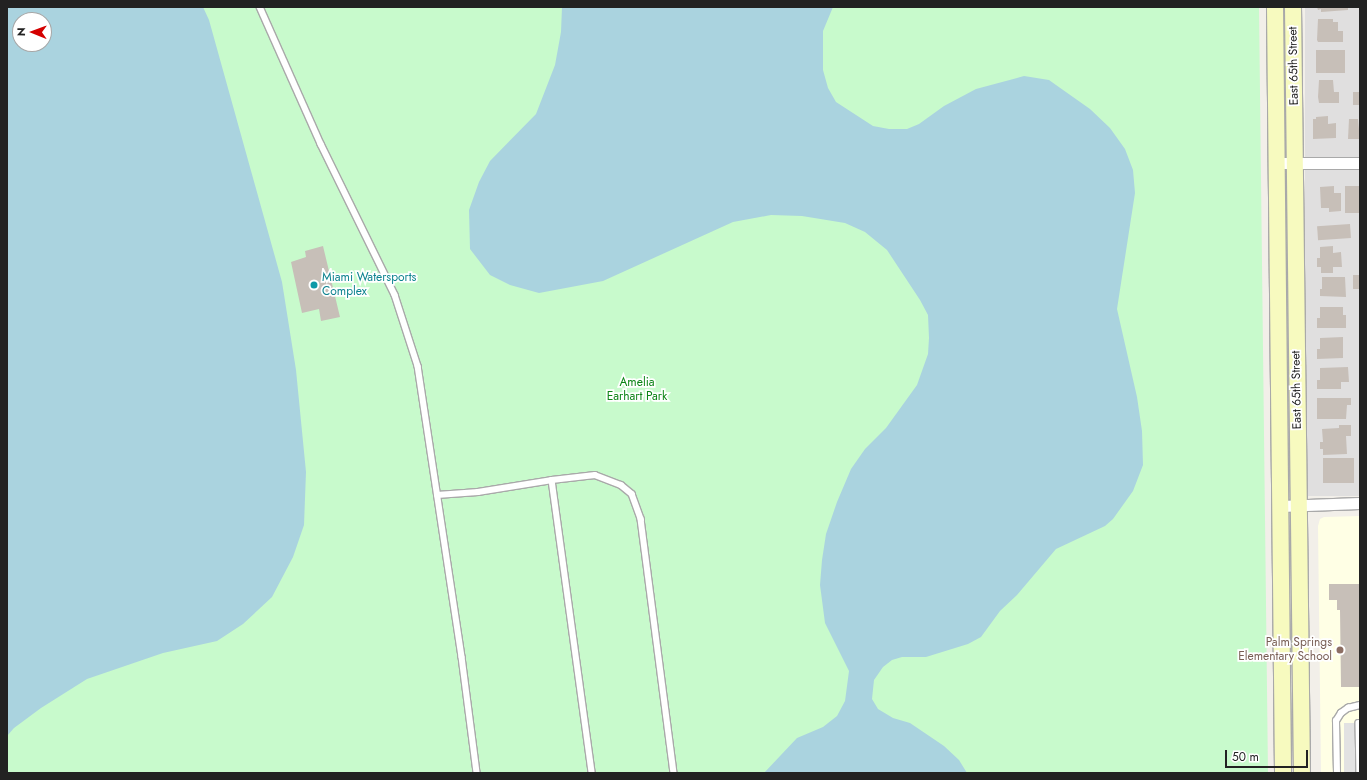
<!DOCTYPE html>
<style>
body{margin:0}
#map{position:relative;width:1367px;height:780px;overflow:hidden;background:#f2efe9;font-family:Jost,sans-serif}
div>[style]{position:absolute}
.residential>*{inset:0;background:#e0dfdf;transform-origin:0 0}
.education>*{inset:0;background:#ffffe5}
.park>*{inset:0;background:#c8facc}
.parking>*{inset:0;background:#e2e2e2;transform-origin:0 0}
.water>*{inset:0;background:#aad3df}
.building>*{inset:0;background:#c7bfb8;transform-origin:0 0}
.roads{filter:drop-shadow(1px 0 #a9a9a9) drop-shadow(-1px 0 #a9a9a9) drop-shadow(0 1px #a9a9a9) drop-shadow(0 -1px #a9a9a9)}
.service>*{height:5.5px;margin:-2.75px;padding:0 2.75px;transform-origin:2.75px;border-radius:2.75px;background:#fff}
.minor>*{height:11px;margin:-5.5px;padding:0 5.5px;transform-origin:5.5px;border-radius:5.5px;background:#fff}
.secondary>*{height:16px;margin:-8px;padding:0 8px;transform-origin:8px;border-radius:8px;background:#f7fabf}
.dots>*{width:11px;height:11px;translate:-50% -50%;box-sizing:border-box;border:2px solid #fff;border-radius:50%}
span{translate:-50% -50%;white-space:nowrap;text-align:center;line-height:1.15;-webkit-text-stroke:3.5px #fff;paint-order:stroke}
.street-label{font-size:12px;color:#222}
.culture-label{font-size:12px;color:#0d838f}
.left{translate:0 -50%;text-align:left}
.park-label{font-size:12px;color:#0c8416}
.education-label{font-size:12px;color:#785e54}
.right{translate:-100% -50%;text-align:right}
.frame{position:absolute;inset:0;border:8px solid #222;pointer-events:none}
.north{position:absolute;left:12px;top:12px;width:40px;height:40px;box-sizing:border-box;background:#fff;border:1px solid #a7a7a7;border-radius:50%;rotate:271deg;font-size:11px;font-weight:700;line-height:16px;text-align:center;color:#222}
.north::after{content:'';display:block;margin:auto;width:14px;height:18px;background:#d40000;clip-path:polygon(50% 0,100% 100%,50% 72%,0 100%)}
.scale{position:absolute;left:1225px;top:750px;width:83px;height:18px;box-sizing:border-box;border:2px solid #222;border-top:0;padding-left:5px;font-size:12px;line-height:14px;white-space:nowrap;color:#222;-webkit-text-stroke:3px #fff;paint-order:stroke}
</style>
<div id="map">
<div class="residential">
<div style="left:1305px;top:7px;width:55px;height:489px"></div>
</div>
<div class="education">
<div style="clip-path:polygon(1360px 516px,1360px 773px,1321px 773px,1318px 526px,1320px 519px,1324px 517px)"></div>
</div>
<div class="park">
<div style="clip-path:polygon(evenodd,7px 7px,1259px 7px,1268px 773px,7px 773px,7px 7px,20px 20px,44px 20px,44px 44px,20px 44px,20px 20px)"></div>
</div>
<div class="parking">
<div style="left:1344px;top:723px;width:16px;height:50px"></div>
</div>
<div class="water">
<div style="clip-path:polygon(evenodd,7px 7px,203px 7px,209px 20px,282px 282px,296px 370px,306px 472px,304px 525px,293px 557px,272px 597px,243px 624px,217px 641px,163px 653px,87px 679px,41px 708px,14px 728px,7px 736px,7px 7px,20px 20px,44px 20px,44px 44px,20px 44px,20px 20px)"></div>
<div style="clip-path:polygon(562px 7px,833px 7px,823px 31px,823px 70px,828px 88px,836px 102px,873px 126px,889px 129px,907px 129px,919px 124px,944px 106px,976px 89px,1024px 76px,1049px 80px,1056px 85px,1090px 109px,1110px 128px,1125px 149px,1133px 170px,1135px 193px,1117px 309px,1137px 397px,1142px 431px,1143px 465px,1133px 491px,1113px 519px,1105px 526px,1056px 549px,1017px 595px,1000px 611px,981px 637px,968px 644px,926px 657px,902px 657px,892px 660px,883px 667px,874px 680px,872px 699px,878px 709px,893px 718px,910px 723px,944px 746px,959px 760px,967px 773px,764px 773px,797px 738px,823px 727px,837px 716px,845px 701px,849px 671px,825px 623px,820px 585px,822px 560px,826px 534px,837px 502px,851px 469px,865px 449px,886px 428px,917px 385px,928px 354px,929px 338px,928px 315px,920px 300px,887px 250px,865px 232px,845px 223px,802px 216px,771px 215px,733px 222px,603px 281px,539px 293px,510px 285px,490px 275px,470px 249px,469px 210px,479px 182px,490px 161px,536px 114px,555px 65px,561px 32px)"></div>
</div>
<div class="building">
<div style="clip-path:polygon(1317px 7px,1348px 7px,1348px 10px,1321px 12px,1321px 9px,1318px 10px)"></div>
<div style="clip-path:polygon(1318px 19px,1333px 19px,1333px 22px,1338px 22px,1338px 31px,1343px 31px,1343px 42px,1318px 42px,1317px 40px)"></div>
<div style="left:1316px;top:50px;width:29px;height:23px"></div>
<div style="clip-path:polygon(1319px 80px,1333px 80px,1334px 92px,1339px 92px,1339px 103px,1319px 103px,1318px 97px)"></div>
<div style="left:1353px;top:92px;width:7px;height:13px"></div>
<div style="clip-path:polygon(1328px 116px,1328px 124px,1336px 123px,1336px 138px,1313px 139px,1313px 119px,1316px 119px,1316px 117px)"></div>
<div style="clip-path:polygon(1349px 119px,1358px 119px,1360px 139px,1348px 139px)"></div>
<div style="clip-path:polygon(1334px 186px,1334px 193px,1341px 193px,1341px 211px,1329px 212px,1329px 208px,1321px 208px,1320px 187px)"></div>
<div style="left:1345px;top:186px;width:15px;height:27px"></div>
<div style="left:1350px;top:224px;width:14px;height:33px;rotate:86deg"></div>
<div style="clip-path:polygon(323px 246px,340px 317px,321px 321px,319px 309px,302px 313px,291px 262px,306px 257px,305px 251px)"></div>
<div style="clip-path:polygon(1333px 246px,1333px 253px,1341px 252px,1342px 267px,1333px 267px,1333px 273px,1321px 273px,1321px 267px,1317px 267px,1317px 258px,1320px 258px,1320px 247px)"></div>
<div style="left:1360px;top:275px;width:14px;height:7px;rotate:90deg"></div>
<div style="clip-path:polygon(1322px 277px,1345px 277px,1346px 297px,1320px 296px,1320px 289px,1322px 289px)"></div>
<div style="clip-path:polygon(1320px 307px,1343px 307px,1343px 315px,1346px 315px,1346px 328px,1317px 328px,1317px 318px,1320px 318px)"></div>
<div style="clip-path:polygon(1343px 337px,1343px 358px,1317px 359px,1317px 349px,1320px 349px,1320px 338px)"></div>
<div style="clip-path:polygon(1348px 367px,1349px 382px,1341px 382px,1341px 389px,1317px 389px,1317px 380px,1320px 380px,1320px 368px)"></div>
<div style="clip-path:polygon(1317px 398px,1351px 398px,1351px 405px,1347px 405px,1346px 419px,1317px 419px)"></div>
<div style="clip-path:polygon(1339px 425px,1351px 425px,1351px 436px,1346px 436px,1347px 454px,1323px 455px,1323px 449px,1320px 449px,1320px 442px,1323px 442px,1322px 429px,1339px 428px)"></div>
<div style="left:1323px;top:458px;width:31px;height:25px"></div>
<div style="clip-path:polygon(1329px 584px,1360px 584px,1360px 687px,1341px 687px,1340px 610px,1337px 610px,1337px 600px,1329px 600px)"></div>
</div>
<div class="roads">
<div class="service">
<div style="left:260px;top:7px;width:150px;rotate:66deg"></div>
<div style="left:321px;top:144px;width:168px;rotate:63.9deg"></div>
<div style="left:395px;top:295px;width:75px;rotate:72.1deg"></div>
<div style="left:418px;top:366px;width:294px;rotate:81.4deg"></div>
<div style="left:462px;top:657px;width:117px;rotate:82.6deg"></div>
<div style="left:552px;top:480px;width:296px;rotate:82.2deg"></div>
<div style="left:437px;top:495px;width:41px;rotate:-4.2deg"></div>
<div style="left:478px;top:492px;width:75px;rotate:-9.2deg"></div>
<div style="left:552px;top:480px;width:43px;rotate:-6.6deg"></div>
<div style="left:595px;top:475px;width:28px;rotate:21deg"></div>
<div style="left:621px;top:485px;width:14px;rotate:39deg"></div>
<div style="left:632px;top:494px;width:27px;rotate:70deg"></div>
<div style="left:641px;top:519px;width:256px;rotate:82.6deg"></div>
<div style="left:1359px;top:723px;width:50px;rotate:88.9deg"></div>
<div style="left:1337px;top:773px;width:52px;rotate:-91.1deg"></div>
<div style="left:1336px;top:721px;width:9px;rotate:-58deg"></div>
<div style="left:1341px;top:713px;width:9px;rotate:-36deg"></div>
<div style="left:1348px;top:708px;width:12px;rotate:-14deg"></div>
</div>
<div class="minor">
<div style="left:1276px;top:163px;width:84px"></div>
<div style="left:1280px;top:506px;width:80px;rotate:-2.1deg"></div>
</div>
<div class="secondary">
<div style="left:1275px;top:7px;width:766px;rotate:89.4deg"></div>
<div style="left:1293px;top:7px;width:766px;rotate:89.33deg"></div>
</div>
</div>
<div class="dots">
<div style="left:314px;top:285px;background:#0f9aa8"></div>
<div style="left:1340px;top:650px;background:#8d6e63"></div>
</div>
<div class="street-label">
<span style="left:1294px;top:66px;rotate:-91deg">East 65th Street</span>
<span style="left:1297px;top:390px;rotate:-91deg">East 65th Street</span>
</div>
<div class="culture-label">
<span class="left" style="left:322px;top:285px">Miami Watersports<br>Complex</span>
</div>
<div class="park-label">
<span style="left:637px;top:390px">Amelia<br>Earhart Park</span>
</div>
<div class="education-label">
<span class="right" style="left:1332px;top:650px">Palm Springs<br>Elementary School</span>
</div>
<div class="frame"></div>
<div class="north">N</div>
<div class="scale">50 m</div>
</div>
